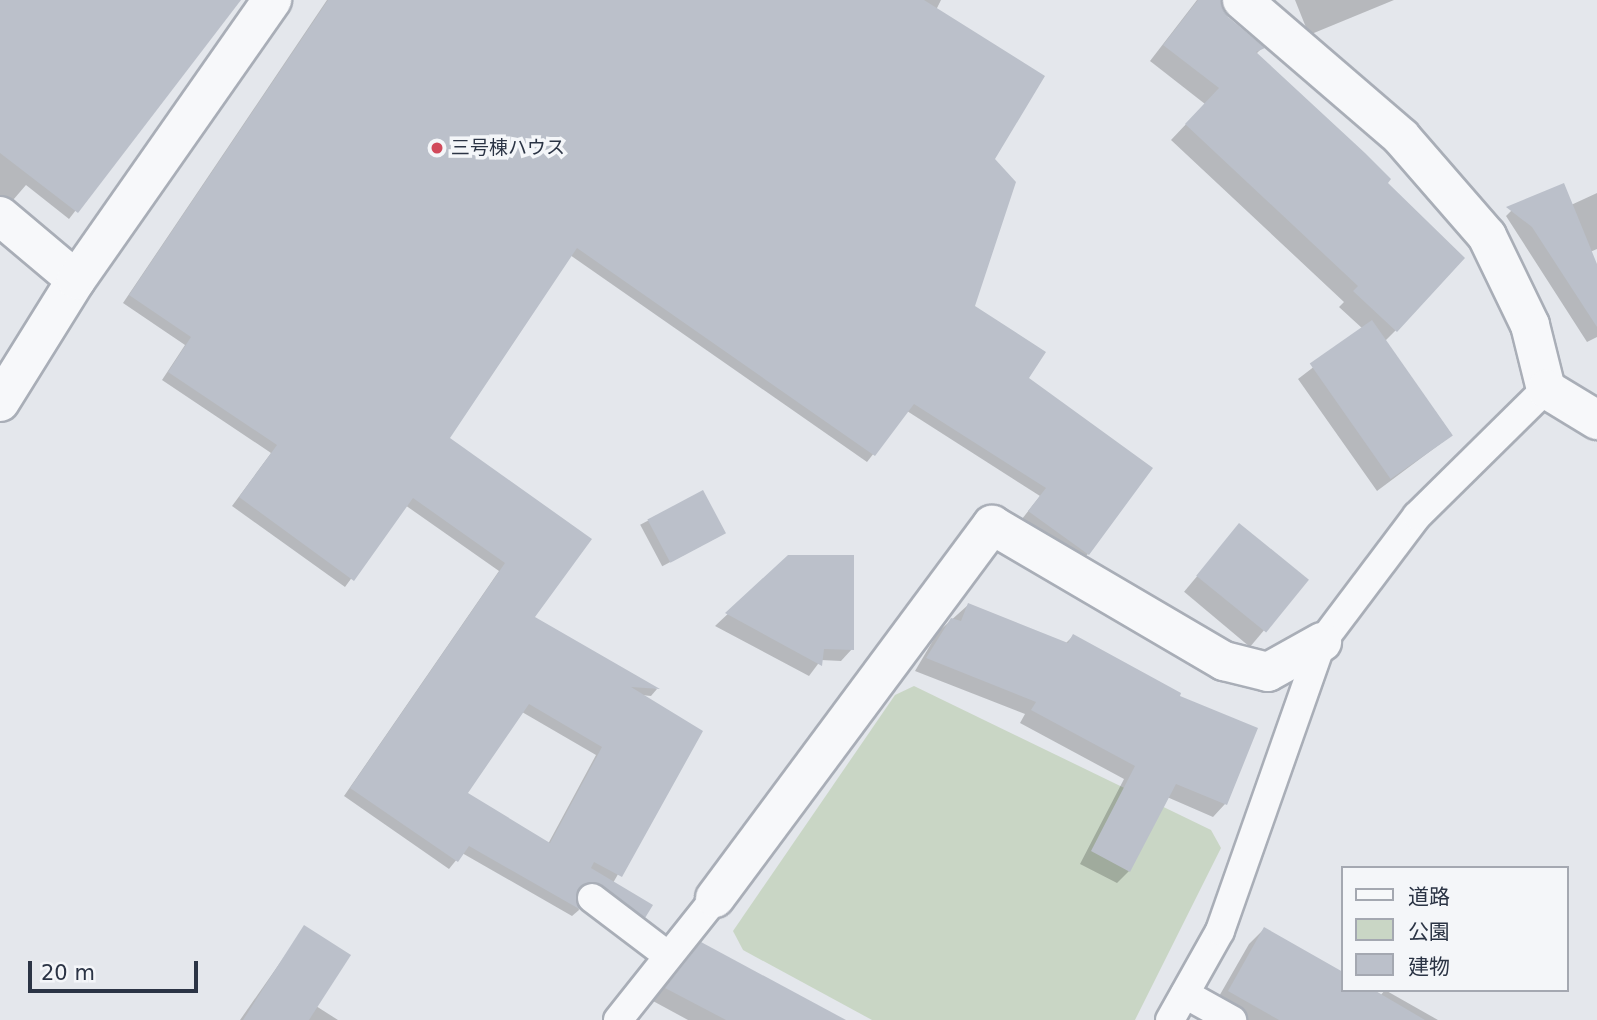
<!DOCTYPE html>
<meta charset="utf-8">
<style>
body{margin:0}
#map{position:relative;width:1597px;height:1020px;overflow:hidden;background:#e4e7ec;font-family:"DejaVu Sans","Noto Sans JP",sans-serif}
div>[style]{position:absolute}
.green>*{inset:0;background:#c9d6c5}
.shadow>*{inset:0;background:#0003;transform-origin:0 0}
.building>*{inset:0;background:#bbc0ca;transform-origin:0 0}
.roads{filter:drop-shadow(2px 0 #a9aeb7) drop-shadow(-2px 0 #a9aeb7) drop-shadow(0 2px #a9aeb7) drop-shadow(0 -2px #a9aeb7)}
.lane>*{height:28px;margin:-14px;padding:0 14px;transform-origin:14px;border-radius:14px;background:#f7f8fa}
.street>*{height:38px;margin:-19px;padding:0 19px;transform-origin:19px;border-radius:19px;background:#f7f8fa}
.dots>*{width:19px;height:19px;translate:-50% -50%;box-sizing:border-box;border:4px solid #f4f6f9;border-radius:50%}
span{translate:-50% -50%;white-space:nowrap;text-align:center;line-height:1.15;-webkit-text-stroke:7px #f4f6f9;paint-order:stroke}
.poi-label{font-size:19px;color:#2b3445}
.left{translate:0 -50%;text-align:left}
.legend{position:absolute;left:1341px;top:866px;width:228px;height:126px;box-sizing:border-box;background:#f4f6f9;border:2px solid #a4a8b1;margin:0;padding:9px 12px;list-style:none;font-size:21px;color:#2b3445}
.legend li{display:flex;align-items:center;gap:14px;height:35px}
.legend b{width:35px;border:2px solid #a4a8b1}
.scale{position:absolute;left:28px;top:961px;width:170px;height:32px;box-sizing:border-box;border:4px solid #2b3445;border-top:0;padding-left:9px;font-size:21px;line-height:24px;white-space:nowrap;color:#2b3445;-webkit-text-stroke:5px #f4f6f9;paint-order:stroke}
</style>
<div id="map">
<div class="green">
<div style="clip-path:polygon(914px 686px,1211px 830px,1221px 848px,1135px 1020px,872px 1020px,743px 950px,733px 931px,895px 695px)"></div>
</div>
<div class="shadow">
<div style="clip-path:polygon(0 0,239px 0,69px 219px,26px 185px,7px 207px,0 204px)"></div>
<div style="clip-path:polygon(evenodd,327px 0,941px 0,936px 10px,993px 160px,973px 307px,1027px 378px,1088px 554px,1080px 561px,1022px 519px,1040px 496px,907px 411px,867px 462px,570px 255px,448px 438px,532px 617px,657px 689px,651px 696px,641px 695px,700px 731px,613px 883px,644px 917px,637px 924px,586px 888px,575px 893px,579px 910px,572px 916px,462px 853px,449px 869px,344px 796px,499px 571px,405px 505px,345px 587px,232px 506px,271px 453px,162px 380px,185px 345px,123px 303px,327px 0,522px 712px,596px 755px,548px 844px,466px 794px,522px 712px)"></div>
<div style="clip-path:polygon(1197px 0,1220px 0,1226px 18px,1262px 48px,1256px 54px,1385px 183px,1396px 330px,1385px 341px,1452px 435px,1377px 491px,1298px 379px,1363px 329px,1339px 307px,1344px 302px,1171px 140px,1205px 104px,1150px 61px)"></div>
<div style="clip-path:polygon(1295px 0,1394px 0,1309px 35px)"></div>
<div style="clip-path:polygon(1597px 193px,1597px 249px,1590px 252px,1597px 269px,1597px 337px,1587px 342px,1506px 216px,1518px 204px,1571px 205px)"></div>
<div style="left:702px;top:492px;width:47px;height:70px;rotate:62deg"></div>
<div style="left:1240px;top:525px;width:86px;height:87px;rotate:40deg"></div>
<div style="clip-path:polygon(789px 556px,852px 649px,841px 661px,821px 660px,809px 676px,715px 626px)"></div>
<div style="clip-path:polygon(968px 605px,1065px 644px,1073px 636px,1177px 697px,1256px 728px,1225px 804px,1213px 817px,1167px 797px,1129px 871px,1117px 883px,1080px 864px,1124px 779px,1020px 723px,1025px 714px,915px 671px,938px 632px)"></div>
<div style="clip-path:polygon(305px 927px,316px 1006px,338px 1020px,240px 1020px)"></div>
<div style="clip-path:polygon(1264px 929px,1343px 975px,1343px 990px,1380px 996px,1385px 990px,1438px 1020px,1222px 1020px,1210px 1012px,1249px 944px)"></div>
<div style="clip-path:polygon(701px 945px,778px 1020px,688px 1020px,653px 1001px)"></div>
</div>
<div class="building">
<div style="clip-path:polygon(0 0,241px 0,78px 213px,0 153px)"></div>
<div style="clip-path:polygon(evenodd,328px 0,924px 0,1045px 76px,995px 159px,1016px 182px,975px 306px,1046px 352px,1029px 378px,1153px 468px,1089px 555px,1028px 511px,1046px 488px,914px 404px,875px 456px,577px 248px,450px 438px,592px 539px,535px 617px,660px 689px,631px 687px,703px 731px,622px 877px,594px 862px,591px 868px,653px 905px,645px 918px,595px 882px,578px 889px,576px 897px,581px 910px,469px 846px,458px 862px,350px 788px,505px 563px,413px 498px,354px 581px,239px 497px,277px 445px,168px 372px,191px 337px,129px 295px,328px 0,529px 704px,602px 747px,550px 843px,468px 793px,529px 704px)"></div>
<div style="clip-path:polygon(1198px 0,1221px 0,1228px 17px,1265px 48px,1256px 52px,1365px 153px,1391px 179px,1388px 183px,1465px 258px,1397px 332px,1353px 291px,1358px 286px,1185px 124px,1219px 88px,1163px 45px)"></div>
<div style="clip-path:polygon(1564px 183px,1597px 264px,1597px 327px,1532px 227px,1506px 207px)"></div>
<div style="left:1372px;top:320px;width:141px;height:76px;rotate:55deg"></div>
<div style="left:703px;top:490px;width:49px;height:63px;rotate:62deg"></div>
<div style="left:1239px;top:523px;width:90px;height:68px;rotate:39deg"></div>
<div style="clip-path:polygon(788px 555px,854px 555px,854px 650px,824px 649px,822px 666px,725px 613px)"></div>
<div style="clip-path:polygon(968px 603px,1068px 643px,1073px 634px,1181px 693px,1180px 696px,1258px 728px,1227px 805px,1176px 784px,1130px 872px,1091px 851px,1135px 766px,1031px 710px,1036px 702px,926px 658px,951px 618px,961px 621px)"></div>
<div style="clip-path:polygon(304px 925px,351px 955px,309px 1020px,243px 1020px)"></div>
<div style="clip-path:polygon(1264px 927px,1343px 972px,1343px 990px,1374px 990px,1425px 1020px,1279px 1020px,1228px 991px)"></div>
<div style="clip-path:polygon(701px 942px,846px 1020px,726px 1020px,665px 988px)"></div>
</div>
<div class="roads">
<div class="lane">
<div style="left:592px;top:898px;width:94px;rotate:37.2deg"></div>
<div style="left:1185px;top:994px;width:54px;rotate:29deg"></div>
<div style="left:618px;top:1020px;width:156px;rotate:-51.5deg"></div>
<div style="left:1170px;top:1020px;width:102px;rotate:-60.7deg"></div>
<div style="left:1220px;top:931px;width:306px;rotate:-70.6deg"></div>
<div style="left:1322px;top:642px;width:158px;rotate:-53deg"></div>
<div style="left:1417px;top:516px;width:181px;rotate:-44.6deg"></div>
</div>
<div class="street">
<div style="left:1242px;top:0;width:210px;rotate:40.7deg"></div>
<div style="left:1401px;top:137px;width:131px;rotate:49deg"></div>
<div style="left:1487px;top:236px;width:99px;rotate:64.2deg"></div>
<div style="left:1530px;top:325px;width:66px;rotate:76deg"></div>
<div style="left:1546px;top:389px;width:60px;rotate:31.3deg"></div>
<div style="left:0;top:216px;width:99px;rotate:40.1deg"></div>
<div style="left:0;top:402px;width:144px;rotate:-58.1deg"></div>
<div style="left:76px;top:280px;width:342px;rotate:-55deg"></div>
<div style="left:715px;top:898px;width:465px;rotate:-53.4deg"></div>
<div style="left:992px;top:525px;width:269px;rotate:30.4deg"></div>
<div style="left:1224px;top:661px;width:45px;rotate:14deg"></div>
<div style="left:1268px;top:672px;width:62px;rotate:-29.1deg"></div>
</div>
</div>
<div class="dots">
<div style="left:437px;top:148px;background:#d1495b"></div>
</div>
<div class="poi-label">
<span class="left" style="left:451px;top:148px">三号棟ハウス</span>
</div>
<ul class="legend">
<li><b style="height:9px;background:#f7f8fa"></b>道路</li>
<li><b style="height:19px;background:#c9d6c5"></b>公園</li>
<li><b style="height:19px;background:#bbc0ca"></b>建物</li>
</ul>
<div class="scale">20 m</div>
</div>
